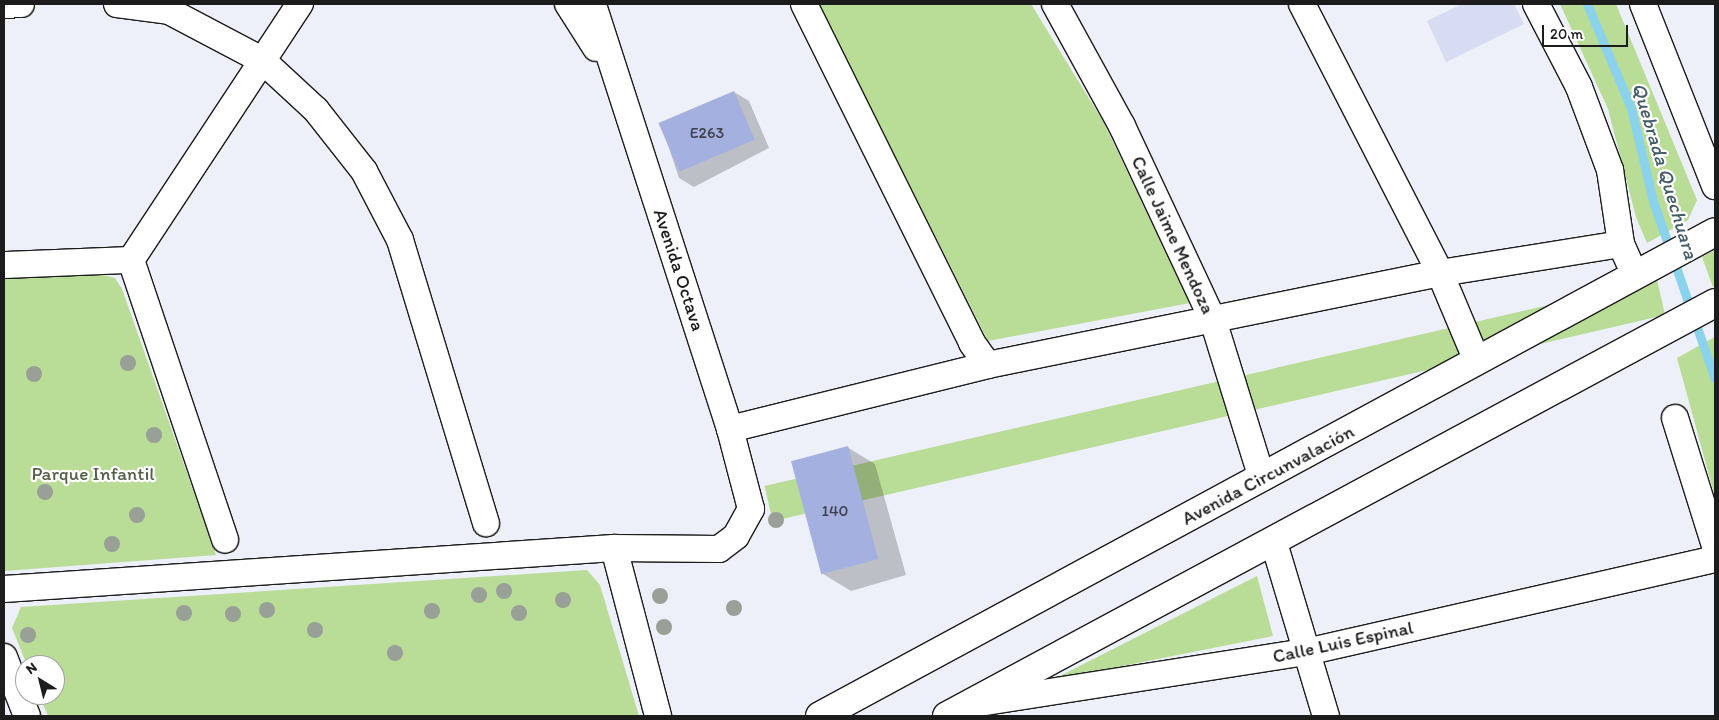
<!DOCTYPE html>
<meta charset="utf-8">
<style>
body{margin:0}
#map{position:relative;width:1719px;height:720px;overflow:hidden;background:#edeff9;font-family:Itim,sans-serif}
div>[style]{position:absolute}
.built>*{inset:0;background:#d7dcf2}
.green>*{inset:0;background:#b9dc96;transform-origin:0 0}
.shadow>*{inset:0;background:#0003}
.stream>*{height:9px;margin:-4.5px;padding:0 4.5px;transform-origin:4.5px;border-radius:4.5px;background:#8bd3ec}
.building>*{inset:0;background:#a4b1e0;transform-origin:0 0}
.roads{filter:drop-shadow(1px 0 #1c1c1c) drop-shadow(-1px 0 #1c1c1c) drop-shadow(0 1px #1c1c1c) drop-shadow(0 -1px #1c1c1c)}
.minor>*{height:26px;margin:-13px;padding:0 13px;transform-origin:13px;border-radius:13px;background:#fff}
.secondary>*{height:28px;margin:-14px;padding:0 14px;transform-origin:14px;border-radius:14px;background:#fff}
.trees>*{width:16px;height:16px;margin:-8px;border-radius:50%;background:#98a097}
span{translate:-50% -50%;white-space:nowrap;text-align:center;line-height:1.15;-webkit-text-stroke:4.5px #fff;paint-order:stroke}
.number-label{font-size:16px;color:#3e414d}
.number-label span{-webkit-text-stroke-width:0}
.street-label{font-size:19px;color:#1c1c1c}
.park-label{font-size:19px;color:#535f47}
.water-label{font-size:20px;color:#435c65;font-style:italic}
.frame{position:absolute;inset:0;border:5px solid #1c1c1c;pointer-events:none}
.north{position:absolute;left:15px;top:655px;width:50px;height:50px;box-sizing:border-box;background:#fff;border:1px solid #a4a4a4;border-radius:50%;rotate:324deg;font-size:14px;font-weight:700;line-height:20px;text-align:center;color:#1c1c1c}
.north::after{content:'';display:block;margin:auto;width:18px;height:22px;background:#1c1c1c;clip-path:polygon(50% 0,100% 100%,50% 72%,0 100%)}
.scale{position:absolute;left:1542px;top:25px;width:86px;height:22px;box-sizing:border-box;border:2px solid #1c1c1c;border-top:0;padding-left:6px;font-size:15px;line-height:18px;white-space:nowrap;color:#1c1c1c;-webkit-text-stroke:4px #fff;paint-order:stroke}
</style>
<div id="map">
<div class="built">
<div style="clip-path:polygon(1462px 4px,1514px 4px,1524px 24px,1446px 62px,1427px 21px)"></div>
</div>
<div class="green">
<div style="clip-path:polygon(819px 4px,1031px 4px,1104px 123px,1190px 303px,988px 341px)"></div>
<div style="clip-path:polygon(1560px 4px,1616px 4px,1697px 200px,1688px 220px,1647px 243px,1636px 217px,1608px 109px)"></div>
<div style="clip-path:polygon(1715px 250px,1715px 286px,1713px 287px,1702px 257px)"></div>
<div style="clip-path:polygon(96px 273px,115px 278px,122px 289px,216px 555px,4px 571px,4px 278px)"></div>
<div style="left:1657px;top:280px;width:36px;height:916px;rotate:77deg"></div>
<div style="clip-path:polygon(1715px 337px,1715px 497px,1677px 358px)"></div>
<div style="clip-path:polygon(587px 570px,600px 585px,639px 716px,48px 716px,39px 695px,55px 695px,55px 665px,27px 665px,12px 628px,21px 607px)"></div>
<div style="clip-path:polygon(1257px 576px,1273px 636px,1052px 680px)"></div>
</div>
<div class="shadow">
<div style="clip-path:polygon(734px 92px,749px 101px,769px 148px,694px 187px,679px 178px,662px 127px)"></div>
<div style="clip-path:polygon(847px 447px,875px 464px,906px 575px,851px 591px,823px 574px)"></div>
</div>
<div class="stream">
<div style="left:1587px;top:4px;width:113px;rotate:67.1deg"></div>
<div style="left:1631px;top:108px;width:96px;rotate:76.7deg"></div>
<div style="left:1653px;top:201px;width:188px;rotate:70.8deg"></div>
</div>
<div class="building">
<div style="left:734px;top:91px;width:53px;height:82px;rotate:67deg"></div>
<div style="left:848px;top:446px;width:117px;height:59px;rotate:75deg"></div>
</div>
<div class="roads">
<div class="minor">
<div style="left:117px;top:4px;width:52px;rotate:7.7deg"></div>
<div style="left:169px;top:11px;width:105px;rotate:27.8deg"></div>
<div style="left:262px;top:60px;width:74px;rotate:42.8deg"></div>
<div style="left:316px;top:110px;width:78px;rotate:51.8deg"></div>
<div style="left:364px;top:171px;width:78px;rotate:62.4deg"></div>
<div style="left:400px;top:240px;width:296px;rotate:73.1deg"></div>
<div style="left:568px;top:4px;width:52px;rotate:57.5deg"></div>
<div style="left:804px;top:4px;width:378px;rotate:63.6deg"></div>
<div style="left:972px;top:343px;width:27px;rotate:54deg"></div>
<div style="left:1055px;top:4px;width:139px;rotate:61.2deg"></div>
<div style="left:1122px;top:126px;width:214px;rotate:64.9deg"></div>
<div style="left:1213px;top:320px;width:165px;rotate:72.8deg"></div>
<div style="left:1302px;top:4px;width:302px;rotate:62.8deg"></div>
<div style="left:1440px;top:273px;width:95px;rotate:67.2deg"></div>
<div style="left:1536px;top:4px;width:93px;rotate:62.6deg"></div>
<div style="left:1579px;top:87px;width:89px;rotate:69.5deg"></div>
<div style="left:1610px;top:170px;width:75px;rotate:81.5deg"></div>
<div style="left:1621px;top:244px;width:34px;rotate:66deg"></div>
<div style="left:1643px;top:4px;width:196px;rotate:68.4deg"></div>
<div style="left:4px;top:5px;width:17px;rotate:-3deg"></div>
<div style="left:131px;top:260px;width:307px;rotate:-56.6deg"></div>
<div style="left:4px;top:265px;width:127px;rotate:-2.3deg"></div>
<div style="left:131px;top:260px;width:295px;rotate:71.4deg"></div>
<div style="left:1675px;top:418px;width:134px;rotate:72.6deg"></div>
<div style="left:730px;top:429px;width:266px;rotate:-13.9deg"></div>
<div style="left:988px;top:365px;width:461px;rotate:-11.5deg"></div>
<div style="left:1440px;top:273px;width:183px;rotate:-9.1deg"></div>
<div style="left:1274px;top:543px;width:181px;rotate:73.3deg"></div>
<div style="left:614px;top:548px;width:174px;rotate:75.3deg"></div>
<div style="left:4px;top:589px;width:611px;rotate:-3.85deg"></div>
<div style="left:614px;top:548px;width:105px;rotate:0.5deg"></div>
<div style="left:719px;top:549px;width:21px;rotate:-37deg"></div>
<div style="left:736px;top:536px;width:31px;rotate:-61deg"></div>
<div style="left:751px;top:509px;width:83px;rotate:-104.7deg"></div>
<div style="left:730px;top:429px;width:447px;rotate:-107.9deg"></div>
<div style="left:4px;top:657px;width:63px;rotate:68.7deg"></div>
<div style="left:973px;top:704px;width:337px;rotate:-8.9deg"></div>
<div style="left:1306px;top:652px;width:419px;rotate:-12.8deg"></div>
</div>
<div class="secondary">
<div style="left:820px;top:716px;width:1017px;rotate:-28.4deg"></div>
<div style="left:947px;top:716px;width:872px;rotate:-28.27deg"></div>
</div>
</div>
<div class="trees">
<div style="left:128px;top:363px"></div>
<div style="left:34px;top:374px"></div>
<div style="left:154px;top:435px"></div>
<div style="left:45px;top:492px"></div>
<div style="left:137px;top:515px"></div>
<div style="left:776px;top:520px"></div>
<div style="left:112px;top:544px"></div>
<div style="left:504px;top:591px"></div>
<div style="left:479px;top:595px"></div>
<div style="left:660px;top:596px"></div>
<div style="left:563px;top:600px"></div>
<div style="left:734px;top:608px"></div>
<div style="left:267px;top:610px"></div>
<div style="left:432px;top:611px"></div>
<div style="left:184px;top:613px"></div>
<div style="left:519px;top:613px"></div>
<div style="left:233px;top:614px"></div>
<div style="left:664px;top:627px"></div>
<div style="left:315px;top:630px"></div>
<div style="left:28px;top:635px"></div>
<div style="left:395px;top:653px"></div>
</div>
<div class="number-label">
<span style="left:707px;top:133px">E263</span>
<span style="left:835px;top:511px">140</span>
</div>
<div class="street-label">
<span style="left:1173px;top:235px;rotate:65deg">Calle Jaime Mendoza</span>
<span style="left:679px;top:270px;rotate:72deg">Avenida Octava</span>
<span style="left:1268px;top:475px;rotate:-28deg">Avenida Circunvalación</span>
<span style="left:1343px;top:642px;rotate:-12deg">Calle Luis Espinal</span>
</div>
<div class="park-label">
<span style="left:93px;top:474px">Parque Infantil</span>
</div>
<div class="water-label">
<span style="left:1665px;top:171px;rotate:73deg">Quebrada Quechuara</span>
</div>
<div class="frame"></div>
<div class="north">N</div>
<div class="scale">20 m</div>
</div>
